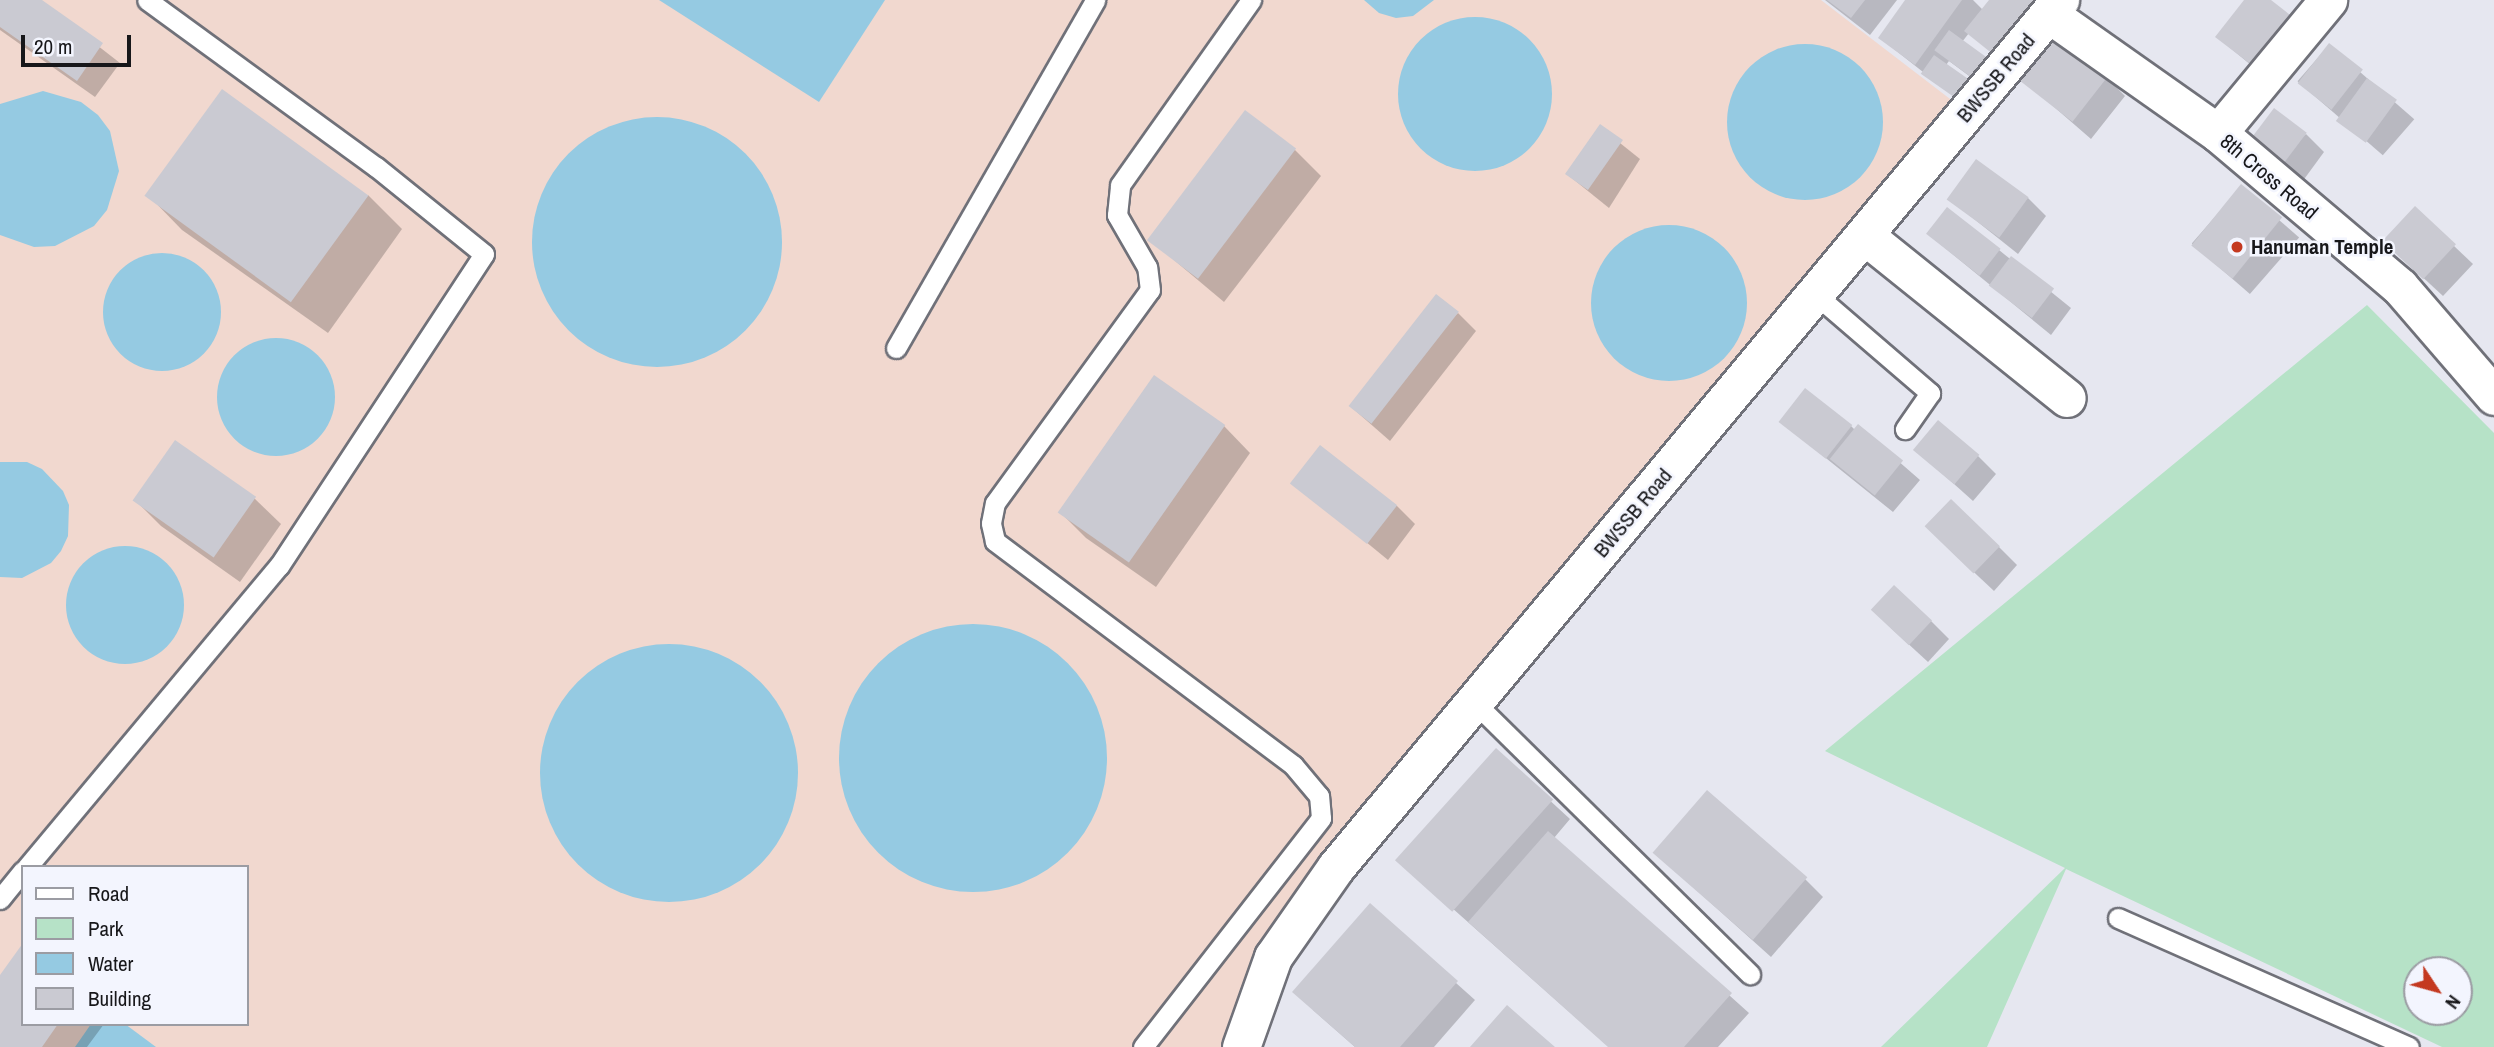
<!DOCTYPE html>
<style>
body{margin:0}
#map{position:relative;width:2494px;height:1047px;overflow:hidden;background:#e6e7f0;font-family:"Archivo Narrow",sans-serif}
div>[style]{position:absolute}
.industrial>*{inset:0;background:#f1d8cf}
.green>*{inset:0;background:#b6e2c7}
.water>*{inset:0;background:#95cae2}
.round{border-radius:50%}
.shadow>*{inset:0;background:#0003;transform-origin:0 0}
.building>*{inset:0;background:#cacad2;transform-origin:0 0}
.roads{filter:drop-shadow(2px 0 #707179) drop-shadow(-2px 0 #707179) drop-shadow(0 2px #707179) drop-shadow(0 -2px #707179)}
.lane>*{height:19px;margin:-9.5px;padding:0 9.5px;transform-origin:9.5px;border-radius:9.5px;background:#fff}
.street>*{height:37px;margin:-18.5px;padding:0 18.5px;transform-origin:18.5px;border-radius:18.5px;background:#fff}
.dots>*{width:19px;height:19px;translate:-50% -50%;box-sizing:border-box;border:4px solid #f3f5fe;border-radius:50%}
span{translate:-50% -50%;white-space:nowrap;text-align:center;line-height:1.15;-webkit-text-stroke:5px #f3f5fe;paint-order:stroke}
.street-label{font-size:21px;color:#17171a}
.poi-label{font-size:21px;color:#17171a;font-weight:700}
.left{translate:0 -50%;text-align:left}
.legend{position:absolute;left:21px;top:865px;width:228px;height:161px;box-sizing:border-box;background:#f3f5fe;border:2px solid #9b9ca3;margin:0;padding:9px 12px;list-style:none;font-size:21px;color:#17171a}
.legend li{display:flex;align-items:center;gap:14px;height:35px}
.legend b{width:35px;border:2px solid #9b9ca3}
.north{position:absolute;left:2403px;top:956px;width:70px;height:70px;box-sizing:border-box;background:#f3f5fe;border:2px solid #9b9ca3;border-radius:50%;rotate:126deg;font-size:19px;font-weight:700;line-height:28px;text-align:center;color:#17171a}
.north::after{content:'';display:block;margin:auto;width:24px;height:32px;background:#c43920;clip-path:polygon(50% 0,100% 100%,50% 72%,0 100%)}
.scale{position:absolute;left:21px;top:35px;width:110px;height:32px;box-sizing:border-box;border:4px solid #17171a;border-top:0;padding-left:9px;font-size:21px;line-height:24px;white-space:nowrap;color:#17171a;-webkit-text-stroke:5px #f3f5fe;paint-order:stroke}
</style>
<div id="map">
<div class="industrial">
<div style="clip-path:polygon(evenodd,0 0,1821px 0,1954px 102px,1289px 962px,1260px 1047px,0 1047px,0 0,23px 867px,247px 867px,247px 1024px,23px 1024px,23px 867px)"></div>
</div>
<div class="green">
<div style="clip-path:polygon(evenodd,2367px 305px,2494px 433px,2494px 1047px,2442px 1047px,2066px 869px,1987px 1047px,1881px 1047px,2065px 868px,1825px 751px,2367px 305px,2417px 970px,2459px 970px,2459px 1012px,2417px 1012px,2417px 970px)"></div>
</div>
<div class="water">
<div style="clip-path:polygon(659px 0,885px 0,819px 102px)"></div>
<div style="clip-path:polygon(1364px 0,1434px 0,1413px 16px,1396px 18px,1379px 13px)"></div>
<div class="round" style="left:1398px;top:17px;width:154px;height:154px"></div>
<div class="round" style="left:1727px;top:44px;width:156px;height:156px"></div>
<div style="clip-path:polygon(43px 91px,81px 102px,98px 115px,110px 131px,119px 171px,107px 210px,94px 226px,55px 246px,34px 247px,0 235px,0 104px)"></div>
<div class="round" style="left:532px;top:117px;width:250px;height:250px"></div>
<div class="round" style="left:1591px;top:225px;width:156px;height:156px"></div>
<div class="round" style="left:103px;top:253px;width:118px;height:118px"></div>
<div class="round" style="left:217px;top:338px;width:118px;height:118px"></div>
<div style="clip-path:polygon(0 462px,27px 462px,42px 469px,63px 491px,69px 505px,68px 536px,61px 551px,51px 563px,22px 578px,0 577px)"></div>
<div class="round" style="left:66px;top:546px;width:118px;height:118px"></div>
<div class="round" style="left:839px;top:624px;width:268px;height:268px"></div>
<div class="round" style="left:540px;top:644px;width:258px;height:258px"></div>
<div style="clip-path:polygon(91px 1024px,125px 1024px,156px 1047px,75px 1047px)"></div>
</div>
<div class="shadow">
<div style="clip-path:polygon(0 0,39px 0,120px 63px,95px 97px,0 30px)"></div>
<div style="clip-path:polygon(1825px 0,1897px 0,1870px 35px)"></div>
<div style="clip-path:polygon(1907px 0,1973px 0,1983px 10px,1991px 0,2107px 78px,2125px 96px,2091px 139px,1969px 33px,1962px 42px,1984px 87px,1949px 61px,1946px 65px,1966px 106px,1880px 38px)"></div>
<div style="clip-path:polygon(2246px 0,2268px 0,2316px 41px,2280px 89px,2217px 37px)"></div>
<div style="left:2329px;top:45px;width:113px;height:48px;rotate:41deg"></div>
<div style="clip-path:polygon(1600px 127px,1640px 159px,1609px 208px,1568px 175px)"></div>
<div style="clip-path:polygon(2306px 134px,2324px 152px,2294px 193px,2262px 169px)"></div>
<div style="clip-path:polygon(1294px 149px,1321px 176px,1224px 302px,1149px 239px)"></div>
<div style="left:2241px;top:187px;width:77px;height:75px;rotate:41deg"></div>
<div style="clip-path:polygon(368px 195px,402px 229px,328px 333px,182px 230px,149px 196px)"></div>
<div style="clip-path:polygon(2028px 198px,2046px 216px,2018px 254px,1949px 199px)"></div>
<div style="clip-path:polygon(2415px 209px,2473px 264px,2443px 296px,2403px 259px)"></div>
<div style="clip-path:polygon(1928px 234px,1999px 250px,2071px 308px,2051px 335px)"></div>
<div style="clip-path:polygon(1458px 313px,1476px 331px,1390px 441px,1350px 406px)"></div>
<div style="clip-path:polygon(1781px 422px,1851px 426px,1855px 430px,1858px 426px,1920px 480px,1893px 512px)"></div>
<div style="clip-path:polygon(1224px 426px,1250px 453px,1156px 587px,1086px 538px,1060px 512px)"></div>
<div style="clip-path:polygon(1915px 449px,1978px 456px,1996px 474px,1973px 501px)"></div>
<div style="clip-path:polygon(1294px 483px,1397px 506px,1415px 524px,1388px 560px)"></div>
<div style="clip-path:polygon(254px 498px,281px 524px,240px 582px,161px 526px,135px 500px)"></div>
<div style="clip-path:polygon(1945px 545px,1999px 547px,2017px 565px,1994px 591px)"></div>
<div style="clip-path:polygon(1931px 621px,1949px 639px,1928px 662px,1891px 628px)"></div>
<div style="clip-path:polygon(1496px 751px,1570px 819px,1554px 838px,1749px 1013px,1718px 1047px,1609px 1047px,1399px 861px)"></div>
<div style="clip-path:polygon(1654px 852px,1805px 879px,1823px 897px,1771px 957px)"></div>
<div style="clip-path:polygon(1370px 906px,1475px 1000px,1434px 1047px,1355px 1047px,1313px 1010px)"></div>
<div style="clip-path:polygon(0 978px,23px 1024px,104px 1024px,87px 1047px,0 1047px)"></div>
</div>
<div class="building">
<div style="clip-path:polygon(0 0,42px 0,103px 43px,77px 81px,0 27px)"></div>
<div style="clip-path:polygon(1827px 0,1865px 0,1851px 18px)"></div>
<div style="clip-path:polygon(1905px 0,1962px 0,1915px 65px,1878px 38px)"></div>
<div style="clip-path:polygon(1989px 0,2051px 0,2004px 63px,1964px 31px)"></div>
<div style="clip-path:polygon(2244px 0,2271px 0,2299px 22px,2261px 72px,2215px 37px)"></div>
<div style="left:1949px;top:30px;width:51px;height:25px;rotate:36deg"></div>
<div style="left:2053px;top:33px;width:70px;height:58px;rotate:38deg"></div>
<div style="left:2329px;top:43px;width:43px;height:51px;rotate:38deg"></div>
<div style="left:1934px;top:55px;width:44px;height:23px;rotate:35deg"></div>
<div style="left:2367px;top:78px;width:37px;height:53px;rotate:36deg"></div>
<div style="left:222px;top:89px;width:181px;height:132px;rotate:36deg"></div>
<div style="left:2274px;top:108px;width:41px;height:54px;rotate:37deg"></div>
<div style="left:1245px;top:110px;width:64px;height:163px;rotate:37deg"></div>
<div style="left:1600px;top:124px;width:28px;height:61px;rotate:35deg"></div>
<div style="left:1976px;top:159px;width:65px;height:50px;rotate:36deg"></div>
<div style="left:2241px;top:184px;width:53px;height:79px;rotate:39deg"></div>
<div style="left:2415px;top:206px;width:56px;height:48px;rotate:43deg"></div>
<div style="left:1947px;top:207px;width:68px;height:34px;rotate:38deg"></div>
<div style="left:2011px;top:256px;width:54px;height:37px;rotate:37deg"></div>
<div style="left:1436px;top:294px;width:29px;height:142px;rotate:38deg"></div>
<div style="left:1154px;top:375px;width:87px;height:168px;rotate:35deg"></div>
<div style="left:1805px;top:388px;width:60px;height:43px;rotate:38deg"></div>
<div style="left:1938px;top:420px;width:54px;height:39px;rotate:40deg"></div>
<div style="left:1858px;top:424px;width:58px;height:45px;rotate:39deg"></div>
<div style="left:175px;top:440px;width:99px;height:74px;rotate:35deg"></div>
<div style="left:1320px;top:445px;width:98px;height:49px;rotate:38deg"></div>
<div style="left:1951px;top:499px;width:68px;height:38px;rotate:44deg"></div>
<div style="left:1894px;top:585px;width:52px;height:34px;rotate:43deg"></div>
<div style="left:1496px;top:748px;width:77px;height:151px;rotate:42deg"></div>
<div style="left:1707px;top:790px;width:133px;height:83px;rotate:41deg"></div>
<div style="clip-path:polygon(1548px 831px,1732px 993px,1684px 1047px,1608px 1047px,1468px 922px)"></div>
<div style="clip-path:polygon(1370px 903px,1458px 981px,1400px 1047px,1355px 1047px,1292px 992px)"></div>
<div style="clip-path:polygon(23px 943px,23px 1024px,58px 1024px,42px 1047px,0 1047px,0 975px)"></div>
<div style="clip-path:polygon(1507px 1005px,1540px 1034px,1555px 1047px,1470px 1047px)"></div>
</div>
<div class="roads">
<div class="lane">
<div style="left:1815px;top:294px;width:152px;rotate:40.7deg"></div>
<div style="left:1930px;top:393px;width:44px;rotate:124.8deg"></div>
<div style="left:896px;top:348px;width:401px;rotate:-60.2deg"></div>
<div style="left:1476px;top:704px;width:385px;rotate:44.6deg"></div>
<div style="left:27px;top:867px;width:393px;rotate:-50.1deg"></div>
<div style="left:279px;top:566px;width:373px;rotate:-56.7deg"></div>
<div style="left:484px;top:254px;width:139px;rotate:-141.1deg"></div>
<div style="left:376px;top:167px;width:283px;rotate:-143.9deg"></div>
<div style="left:0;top:899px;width:36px;rotate:-51deg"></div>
<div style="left:2118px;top:918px;width:318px;rotate:23.9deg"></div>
<div style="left:1143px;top:1047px;width:290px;rotate:-52.1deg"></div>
<div style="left:1321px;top:818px;width:22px;rotate:-95deg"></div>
<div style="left:1319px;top:796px;width:40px;rotate:-130deg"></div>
<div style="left:1293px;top:765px;width:373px;rotate:-143.1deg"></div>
<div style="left:995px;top:541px;width:18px;rotate:-103deg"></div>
<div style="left:991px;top:523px;width:20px;rotate:-79deg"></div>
<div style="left:995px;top:503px;width:263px;rotate:-54deg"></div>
<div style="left:1150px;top:290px;width:23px;rotate:-97deg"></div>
<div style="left:1147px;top:267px;width:60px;rotate:-120deg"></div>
<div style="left:1117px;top:215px;width:30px;rotate:-84deg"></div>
<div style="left:1120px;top:185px;width:227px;rotate:-54.7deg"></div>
</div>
<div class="street">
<div style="left:2049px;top:14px;width:207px;rotate:35.2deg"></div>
<div style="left:2218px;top:133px;width:186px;rotate:40.2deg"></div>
<div style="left:2360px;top:253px;width:52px;rotate:40.4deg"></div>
<div style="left:2400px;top:287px;width:144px;rotate:49.2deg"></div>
<div style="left:2218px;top:133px;width:173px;rotate:-50.4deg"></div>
<div style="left:1864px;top:235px;width:260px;rotate:38.8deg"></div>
<div style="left:1241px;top:1047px;width:96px;rotate:-70.4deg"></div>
<div style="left:1273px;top:957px;width:110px;rotate:-55deg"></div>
<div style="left:1336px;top:867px;width:1130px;rotate:-50.14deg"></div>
</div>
</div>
<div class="dots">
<div style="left:2237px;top:247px;background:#c43920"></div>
</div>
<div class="street-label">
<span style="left:1996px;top:78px;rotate:-50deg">BWSSB Road</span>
<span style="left:2269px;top:177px;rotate:40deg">8th Cross Road</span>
<span style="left:1633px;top:513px;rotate:-50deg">BWSSB Road</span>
</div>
<div class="poi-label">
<span class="left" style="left:2251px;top:247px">Hanuman Temple</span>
</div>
<ul class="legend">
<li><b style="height:9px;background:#fff"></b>Road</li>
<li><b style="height:19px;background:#b6e2c7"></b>Park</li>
<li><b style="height:19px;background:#95cae2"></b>Water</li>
<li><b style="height:19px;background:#cacad2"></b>Building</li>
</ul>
<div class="north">N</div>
<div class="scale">20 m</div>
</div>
